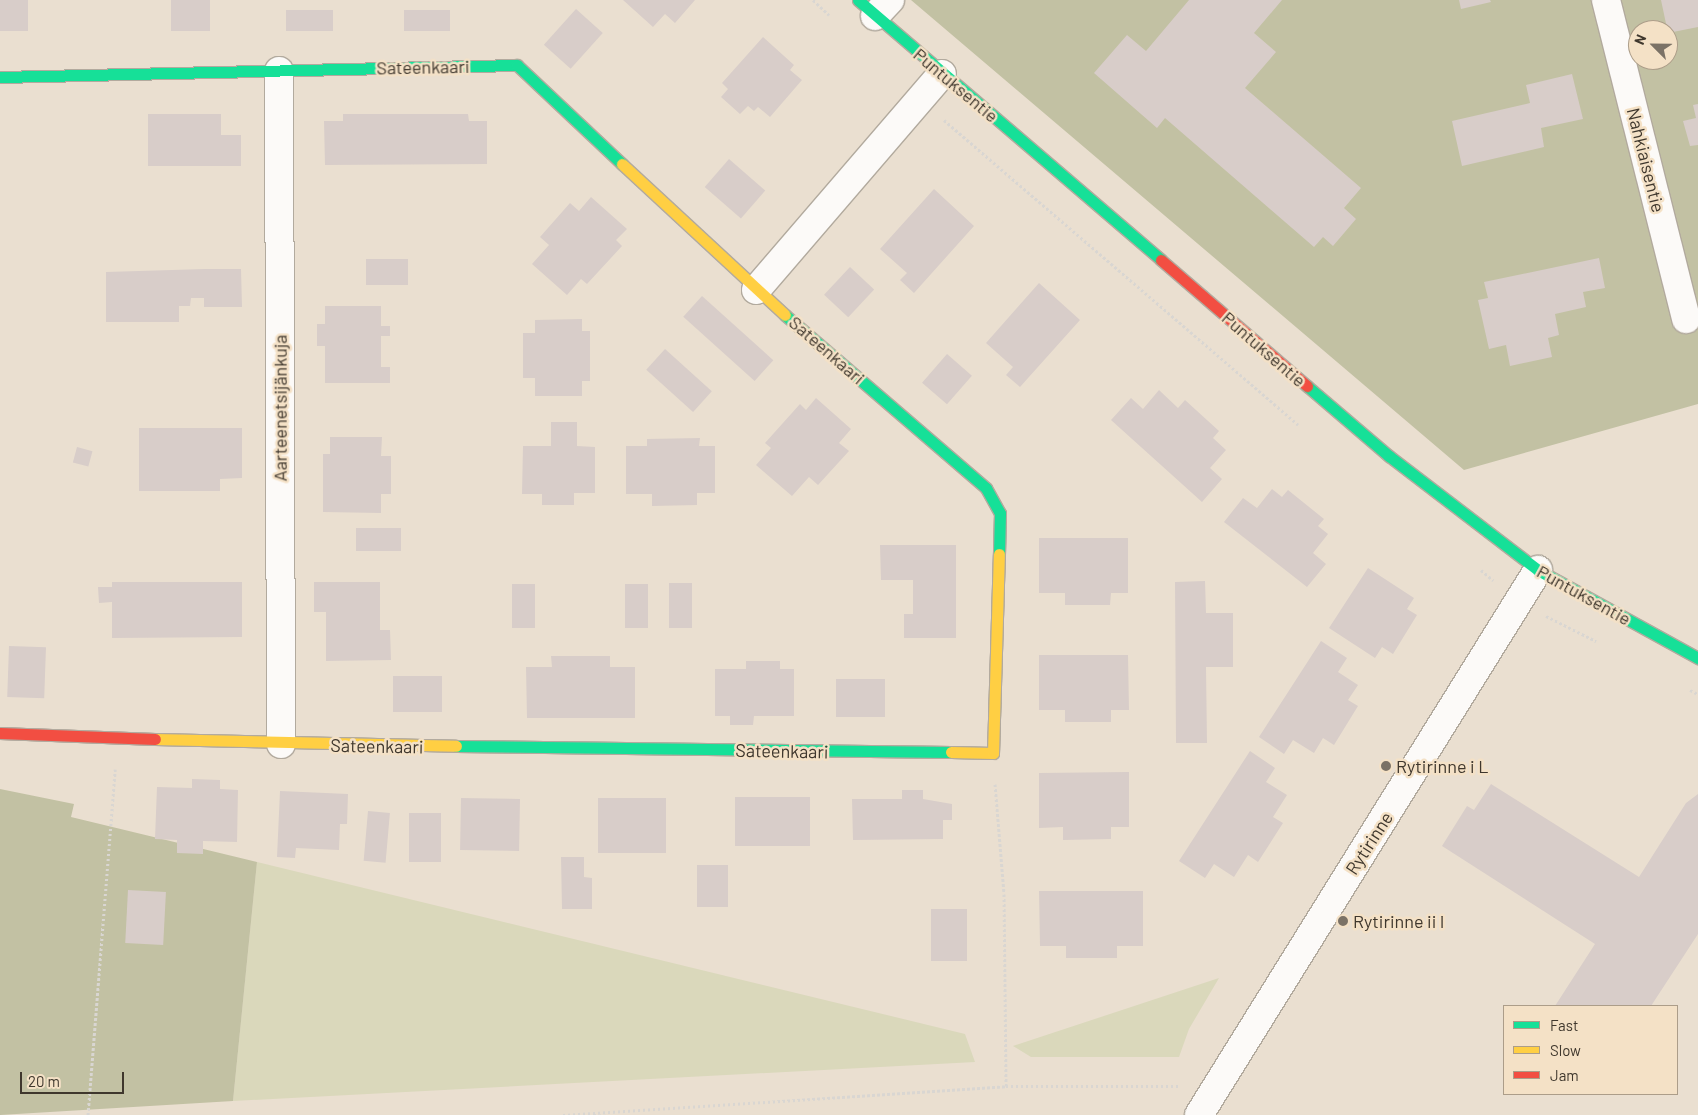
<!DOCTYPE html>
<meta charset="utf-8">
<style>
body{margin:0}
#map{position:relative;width:1698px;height:1115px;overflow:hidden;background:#eadfd0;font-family:Barlow,sans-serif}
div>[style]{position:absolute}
.green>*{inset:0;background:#dad8bb}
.forest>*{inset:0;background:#c2c1a3}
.building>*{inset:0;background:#d8cdc9;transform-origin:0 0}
.path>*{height:3px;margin-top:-1.5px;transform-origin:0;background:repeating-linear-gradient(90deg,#d9d6d2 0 2.5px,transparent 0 5px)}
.roads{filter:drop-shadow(1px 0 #b2aa9e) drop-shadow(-1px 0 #b2aa9e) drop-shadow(0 1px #b2aa9e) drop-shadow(0 -1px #b2aa9e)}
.street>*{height:28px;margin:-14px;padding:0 14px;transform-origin:14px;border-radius:14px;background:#fcfaf8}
.fast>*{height:11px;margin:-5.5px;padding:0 5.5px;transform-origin:5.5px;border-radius:5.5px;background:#16e098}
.slow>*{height:11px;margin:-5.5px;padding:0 5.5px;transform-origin:5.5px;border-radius:5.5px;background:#ffcf43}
.jam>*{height:11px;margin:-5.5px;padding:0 5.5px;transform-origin:5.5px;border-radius:5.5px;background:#f24e42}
.dots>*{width:14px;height:14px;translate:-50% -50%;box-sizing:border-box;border:2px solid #f4e1c6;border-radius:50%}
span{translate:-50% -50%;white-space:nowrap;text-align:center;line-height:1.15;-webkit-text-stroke:5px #f4e1c6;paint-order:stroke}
.street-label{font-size:18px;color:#3f372d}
.poi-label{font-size:18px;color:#3f372d}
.left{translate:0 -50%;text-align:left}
.legend{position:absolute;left:1503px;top:1005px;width:175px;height:90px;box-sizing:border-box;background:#f4e1c6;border:1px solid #ac9d89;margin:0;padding:6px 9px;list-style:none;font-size:15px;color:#3f372d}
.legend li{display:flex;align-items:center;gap:10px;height:25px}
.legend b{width:25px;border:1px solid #ac9d89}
.north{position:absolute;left:1628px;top:20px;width:50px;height:50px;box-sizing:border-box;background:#f4e1c6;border:1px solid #ac9d89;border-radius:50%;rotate:293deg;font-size:14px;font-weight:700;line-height:20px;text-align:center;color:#3f372d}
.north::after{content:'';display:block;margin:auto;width:18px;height:22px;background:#7b7266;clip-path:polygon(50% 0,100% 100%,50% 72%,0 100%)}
.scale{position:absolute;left:20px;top:1072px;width:104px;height:22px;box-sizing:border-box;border:2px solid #3f372d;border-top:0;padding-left:6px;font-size:15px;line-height:18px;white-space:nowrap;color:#3f372d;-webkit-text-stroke:4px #f4e1c6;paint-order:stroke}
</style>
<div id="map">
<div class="green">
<div style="clip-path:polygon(257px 862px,965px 1034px,975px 1062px,233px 1101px)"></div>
<div style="clip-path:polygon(1219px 978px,1189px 1029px,1179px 1057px,1031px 1057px,1013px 1046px)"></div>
</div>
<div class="forest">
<div style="clip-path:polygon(evenodd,911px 0,1698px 0,1698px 404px,1464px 470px,911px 0,1638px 30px,1668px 30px,1668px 60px,1638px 60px,1638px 30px)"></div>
<div style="clip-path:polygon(0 789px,74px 804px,71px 817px,257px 862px,233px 1101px,0 1115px)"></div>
</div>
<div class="building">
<div style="left:0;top:0;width:28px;height:31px"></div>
<div style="left:171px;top:0;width:39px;height:31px"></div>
<div style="clip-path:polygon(623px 0,695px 0,675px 23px,665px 14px,653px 27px)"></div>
<div style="clip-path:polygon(1189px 0,1282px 0,1254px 33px,1276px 52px,1245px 88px,1361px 188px,1344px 208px,1356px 219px,1333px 246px,1323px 237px,1314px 247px,1165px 118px,1157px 128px,1094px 73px,1127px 35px,1146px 51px)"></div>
<div style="clip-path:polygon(1459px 0,1490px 0,1491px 2px,1461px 9px)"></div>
<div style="clip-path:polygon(1661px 0,1698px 0,1698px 27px,1668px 33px)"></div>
<div style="left:576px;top:9px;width:36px;height:48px;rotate:42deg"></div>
<div style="left:286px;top:10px;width:47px;height:21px"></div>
<div style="left:404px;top:10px;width:46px;height:21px"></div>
<div style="clip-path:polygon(763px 37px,794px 65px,790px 70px,802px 80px,770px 117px,758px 107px,754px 111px,748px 106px,740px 114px,721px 97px,728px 89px,722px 83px)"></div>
<div style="clip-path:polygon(1572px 74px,1583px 119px,1541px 128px,1544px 147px,1462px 166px,1452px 121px,1530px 103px,1526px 85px)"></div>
<div style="clip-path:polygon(1698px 104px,1698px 145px,1690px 146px,1683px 121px,1696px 118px,1693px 105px)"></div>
<div style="clip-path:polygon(148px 114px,221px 114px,221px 135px,241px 135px,241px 166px,148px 166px)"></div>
<div style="clip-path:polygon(343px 114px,468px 114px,469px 121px,487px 121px,487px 164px,325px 165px,324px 121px,343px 121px)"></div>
<div style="left:729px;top:159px;width:48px;height:37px;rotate:41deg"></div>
<div style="clip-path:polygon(934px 189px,974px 226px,914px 293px,900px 280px,907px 273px,880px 249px)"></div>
<div style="clip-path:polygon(591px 197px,627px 229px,616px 240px,622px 246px,587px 284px,581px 279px,567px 295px,532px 264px,549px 245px,540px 237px,570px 203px,579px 211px)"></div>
<div style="clip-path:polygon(1599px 258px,1605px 288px,1583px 292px,1586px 307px,1555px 314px,1559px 335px,1548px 338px,1552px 357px,1510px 366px,1506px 345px,1489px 349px,1478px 300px,1488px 298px,1484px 282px)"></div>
<div style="left:366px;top:259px;width:42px;height:26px"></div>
<div style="left:850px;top:267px;width:33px;height:38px;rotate:43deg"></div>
<div style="clip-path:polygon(205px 269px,241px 269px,242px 307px,204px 307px,204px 298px,191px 298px,190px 306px,179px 306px,179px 322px,106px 322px,106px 272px)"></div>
<div style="clip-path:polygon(1039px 283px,1080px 320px,1020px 387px,1006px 375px,1013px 367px,986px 343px)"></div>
<div style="left:702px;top:296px;width:96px;height:28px;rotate:42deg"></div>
<div style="clip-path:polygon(325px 306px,381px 306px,381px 326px,390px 326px,390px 336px,381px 336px,381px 367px,390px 367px,390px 383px,325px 383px,325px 346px,317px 346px,317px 324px,325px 324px)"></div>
<div style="clip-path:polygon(582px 319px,582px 331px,590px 331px,590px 381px,582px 381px,582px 396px,535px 396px,535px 378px,523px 378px,523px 333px,535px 333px,535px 320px)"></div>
<div style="left:665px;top:349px;width:63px;height:28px;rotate:42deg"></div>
<div style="left:947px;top:354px;width:33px;height:38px;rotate:41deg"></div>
<div style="clip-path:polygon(1159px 390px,1178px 408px,1185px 400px,1219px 431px,1213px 438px,1226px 450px,1210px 468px,1222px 479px,1202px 502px,1111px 420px,1131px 398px,1143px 409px)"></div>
<div style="clip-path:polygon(816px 398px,851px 429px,839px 443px,849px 451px,818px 485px,809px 477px,792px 496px,756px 465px,771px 448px,765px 443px,800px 404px,806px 410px)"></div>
<div style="clip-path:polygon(551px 422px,577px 422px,577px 446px,595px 447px,595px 493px,574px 493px,574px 505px,542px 505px,542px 494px,522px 494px,523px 446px,551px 446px)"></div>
<div style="clip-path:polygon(139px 428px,242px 428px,242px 478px,220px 479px,220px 491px,139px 491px)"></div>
<div style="clip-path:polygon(330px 437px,382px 437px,381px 456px,391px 456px,391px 494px,381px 494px,381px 513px,323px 512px,323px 454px,330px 454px)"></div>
<div style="clip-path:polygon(700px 438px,699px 446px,715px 446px,715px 493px,697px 493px,697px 505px,652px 506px,652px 494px,626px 494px,626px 446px,647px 446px,647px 439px)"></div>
<div style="left:77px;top:447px;width:16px;height:16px;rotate:15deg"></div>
<div style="clip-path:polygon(1272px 489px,1282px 497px,1288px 490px,1324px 519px,1318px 526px,1328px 534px,1313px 553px,1326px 564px,1307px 587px,1224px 522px,1243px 498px,1257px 508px)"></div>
<div style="left:356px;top:528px;width:45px;height:23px"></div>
<div style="clip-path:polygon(1039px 538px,1128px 538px,1128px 593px,1111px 593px,1110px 605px,1065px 605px,1065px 593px,1039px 593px)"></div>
<div style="clip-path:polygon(880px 545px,956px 545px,956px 638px,904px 638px,904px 614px,913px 614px,913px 580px,881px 580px)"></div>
<div style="clip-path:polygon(1368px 568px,1414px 598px,1407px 609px,1417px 615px,1393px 654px,1382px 647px,1375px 658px,1329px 628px)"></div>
<div style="clip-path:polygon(1205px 581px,1206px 613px,1233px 613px,1233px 667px,1206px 667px,1207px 743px,1176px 743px,1175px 582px)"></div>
<div style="clip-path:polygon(112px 582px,242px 582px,242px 637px,112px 638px,112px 602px,99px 603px,98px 587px,112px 587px)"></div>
<div style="clip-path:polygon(314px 582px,380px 582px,380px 630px,390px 630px,391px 660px,326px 661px,326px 612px,314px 612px)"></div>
<div style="left:669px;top:583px;width:23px;height:45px"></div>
<div style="left:512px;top:584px;width:23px;height:44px"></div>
<div style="left:625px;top:584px;width:23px;height:44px"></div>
<div style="clip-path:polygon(1321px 641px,1347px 658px,1338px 672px,1358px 685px,1348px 700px,1358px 706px,1334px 745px,1323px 738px,1314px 753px,1293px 740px,1284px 754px,1259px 737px)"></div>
<div style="left:9px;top:646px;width:37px;height:51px;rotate:2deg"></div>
<div style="clip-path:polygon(1039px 655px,1128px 655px,1129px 710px,1111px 710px,1111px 722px,1065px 722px,1065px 710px,1039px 710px)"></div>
<div style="clip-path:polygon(551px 656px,610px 656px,610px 667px,635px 667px,635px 718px,527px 718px,526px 667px,552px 667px)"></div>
<div style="clip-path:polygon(746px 661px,780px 661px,780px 669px,794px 669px,794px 716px,754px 716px,753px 725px,730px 725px,730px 716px,715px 716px,715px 669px,746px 669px)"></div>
<div style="left:393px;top:676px;width:49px;height:36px"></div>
<div style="left:885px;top:679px;width:38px;height:49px;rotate:90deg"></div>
<div style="clip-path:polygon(1250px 751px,1275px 768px,1266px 782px,1287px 795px,1273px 817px,1283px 823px,1258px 862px,1248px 855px,1234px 877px,1214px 864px,1205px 878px,1179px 861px)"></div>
<div style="clip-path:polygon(1129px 772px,1129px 827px,1111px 827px,1111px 839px,1063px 840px,1063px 827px,1039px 828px,1039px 773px)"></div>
<div style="clip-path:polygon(192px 779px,220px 780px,220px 789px,238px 790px,237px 842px,203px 841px,203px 854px,177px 853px,177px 840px,155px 839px,157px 787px,192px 788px)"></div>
<div style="clip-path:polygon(1491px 784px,1639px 877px,1686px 803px,1698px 794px,1698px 934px,1651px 1006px,1555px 1006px,1595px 944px,1442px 846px,1467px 806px,1474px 810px)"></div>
<div style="clip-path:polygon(902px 790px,923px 790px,923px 799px,952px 804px,952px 820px,943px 820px,943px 839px,853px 840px,852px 799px,902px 799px)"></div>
<div style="clip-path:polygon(280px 791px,348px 794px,347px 824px,340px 824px,339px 850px,296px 848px,295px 858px,277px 857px)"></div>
<div style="left:810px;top:797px;width:49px;height:75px;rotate:90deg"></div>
<div style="left:461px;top:798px;width:59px;height:52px;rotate:1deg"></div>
<div style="left:598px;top:798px;width:68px;height:55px"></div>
<div style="left:368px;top:811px;width:22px;height:50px;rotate:5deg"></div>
<div style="left:409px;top:813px;width:32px;height:49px"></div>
<div style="clip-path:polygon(561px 857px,584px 857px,584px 877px,592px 878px,592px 909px,562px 909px)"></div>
<div style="left:697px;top:865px;width:31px;height:42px"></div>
<div style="left:128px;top:890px;width:38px;height:53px;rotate:3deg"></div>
<div style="clip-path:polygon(1039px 891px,1143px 891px,1143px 946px,1117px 946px,1117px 958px,1066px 958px,1066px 946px,1040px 946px)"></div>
<div style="left:931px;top:909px;width:36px;height:52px"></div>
</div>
<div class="path">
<div style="left:813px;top:0;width:22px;rotate:43deg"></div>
<div style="left:944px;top:120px;width:467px;rotate:40.7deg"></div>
<div style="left:1481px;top:570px;width:16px;rotate:40deg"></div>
<div style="left:1546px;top:616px;width:56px;rotate:26.6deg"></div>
<div style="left:1690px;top:690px;width:9px;rotate:27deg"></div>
<div style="left:995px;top:784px;width:110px;rotate:85.3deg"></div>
<div style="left:1004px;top:894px;width:192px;rotate:89.4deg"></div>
<div style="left:88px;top:1115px;width:347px;rotate:-85.5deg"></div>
<div style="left:563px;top:1115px;width:444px;rotate:-3.7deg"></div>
<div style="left:1006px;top:1086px;width:173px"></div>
</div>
<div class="roads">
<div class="street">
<div style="left:1606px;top:0;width:329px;rotate:75.9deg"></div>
<div style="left:875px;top:16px;width:22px;rotate:-47deg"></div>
<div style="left:279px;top:71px;width:673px;rotate:89.83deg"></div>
<div style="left:756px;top:290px;width:285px;rotate:-49.3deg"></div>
<div style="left:1199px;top:1115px;width:642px;rotate:-58.12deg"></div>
</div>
<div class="fast">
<div style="left:858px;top:0;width:399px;rotate:40.6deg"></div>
<div style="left:0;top:77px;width:517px;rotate:-1.33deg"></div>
<div style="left:517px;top:65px;width:144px;rotate:43.3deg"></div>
<div style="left:785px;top:315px;width:265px;rotate:40.7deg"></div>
<div style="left:986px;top:488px;width:29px;rotate:61deg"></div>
<div style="left:1000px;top:513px;width:41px;rotate:91.4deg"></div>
<div style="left:1307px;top:386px;width:108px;rotate:40.5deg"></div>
<div style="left:1389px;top:456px;width:188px;rotate:37.4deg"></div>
<div style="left:1538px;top:570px;width:183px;rotate:28.8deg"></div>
<div style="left:456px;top:746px;width:495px;rotate:0.7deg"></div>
</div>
<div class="slow">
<div style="left:622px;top:164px;width:222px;rotate:42.8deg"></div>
<div style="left:155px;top:739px;width:301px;rotate:1.3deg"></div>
<div style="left:951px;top:752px;width:42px;rotate:1.4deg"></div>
<div style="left:993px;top:753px;width:199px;rotate:-88.3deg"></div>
</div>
<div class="jam">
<div style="left:1161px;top:260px;width:193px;rotate:40.8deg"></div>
<div style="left:0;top:733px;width:155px;rotate:2.2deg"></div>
</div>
</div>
<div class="dots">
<div style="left:1386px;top:766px;background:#7b7266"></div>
<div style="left:1343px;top:921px;background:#7b7266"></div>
</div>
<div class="street-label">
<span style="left:423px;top:67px;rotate:-1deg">Sateenkaari</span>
<span style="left:956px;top:85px;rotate:40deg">Puntuksentie</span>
<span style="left:1646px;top:160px;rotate:76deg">Nahkiaisentie</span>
<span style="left:1264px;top:349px;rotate:41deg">Puntuksentie</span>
<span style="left:827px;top:350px;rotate:41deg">Sateenkaari</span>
<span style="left:280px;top:408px;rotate:-90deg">Aarteenetsijänkuja</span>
<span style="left:1584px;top:595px;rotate:29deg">Puntuksentie</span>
<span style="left:377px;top:746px;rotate:1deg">Sateenkaari</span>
<span style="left:782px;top:751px;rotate:1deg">Sateenkaari</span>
<span style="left:1369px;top:843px;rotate:-57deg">Rytirinne</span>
</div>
<div class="poi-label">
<span class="left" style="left:1396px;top:766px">Rytirinne i L</span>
<span class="left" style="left:1353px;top:921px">Rytirinne ii I</span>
</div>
<ul class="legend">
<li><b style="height:6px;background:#16e098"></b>Fast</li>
<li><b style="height:6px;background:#ffcf43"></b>Slow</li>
<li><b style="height:6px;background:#f24e42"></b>Jam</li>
</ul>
<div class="north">N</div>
<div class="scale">20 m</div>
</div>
